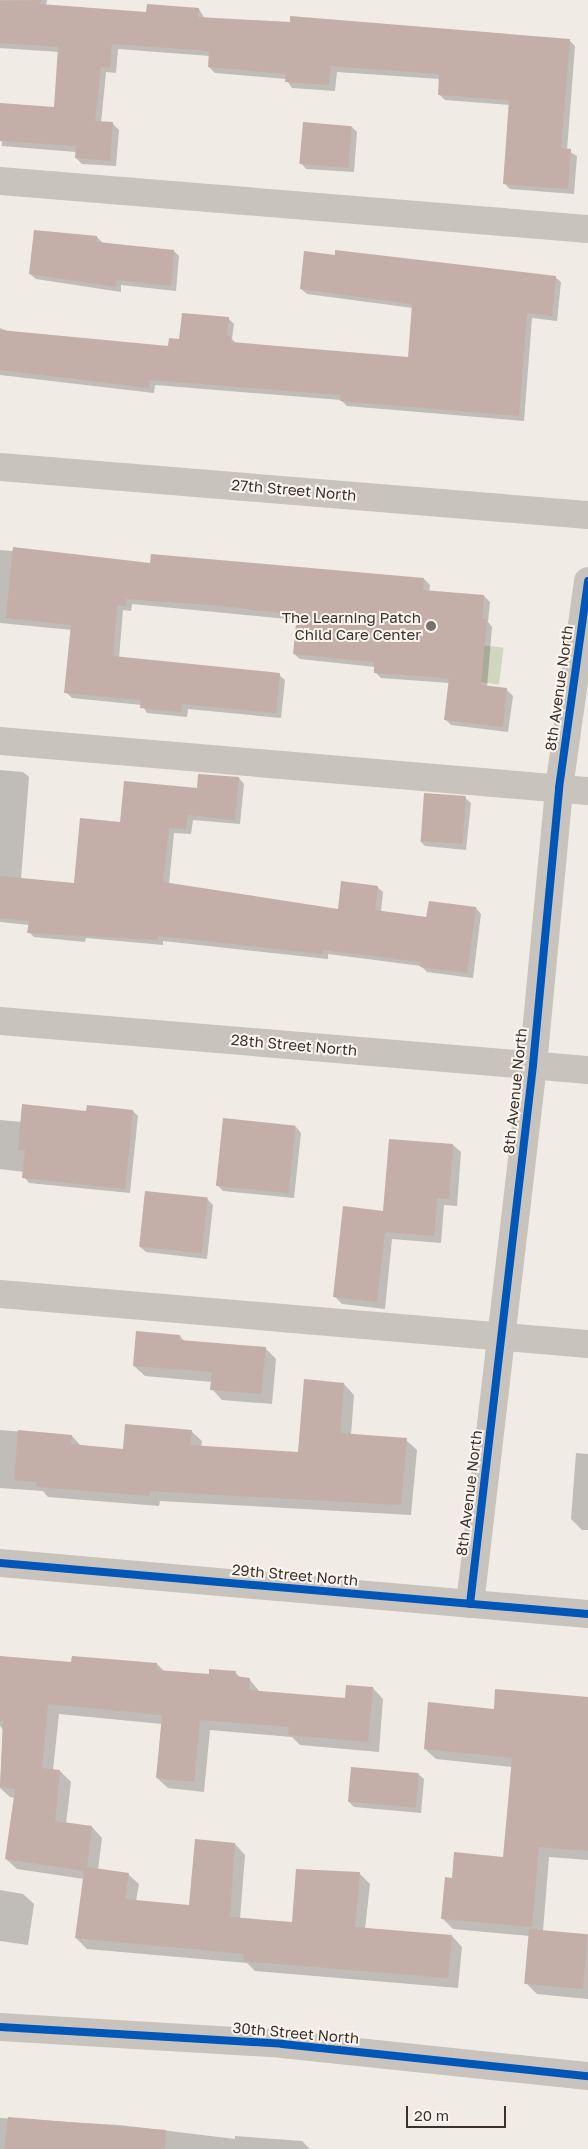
<!DOCTYPE html>
<style>
body{margin:0}
#map{position:relative;width:588px;height:2149px;overflow:hidden;background:#f0ebe5;font-family:"Golos Text",sans-serif}
div>[style]{position:absolute}
.green>*{inset:0;background:#d1d6bf;transform-origin:0 0}
.shadow>*{inset:0;background:#0003}
.building>*{inset:0;background:#c3afa7;transform-origin:0 0}
.minor>*{height:28px;margin:-14px;padding:0 14px;transform-origin:14px;border-radius:14px;background:#c9c3be}
.cycleway>*{height:8px;margin:-4px;padding:0 4px;transform-origin:4px;border-radius:4px;background:#0057b8}
.dots>*{width:14px;height:14px;translate:-50% -50%;box-sizing:border-box;border:2px solid #fbf5ee;border-radius:50%}
span{translate:-50% -50%;white-space:nowrap;text-align:center;line-height:1.15;-webkit-text-stroke:4px #fbf5ee;paint-order:stroke}
.street-label{font-size:15px;color:#3b302b}
.poi-label{font-size:15px;color:#3b302b}
.right{translate:-100% -50%;text-align:right}
.scale{position:absolute;left:406px;top:2106px;width:100px;height:22px;box-sizing:border-box;border:2px solid #3b302b;border-top:0;padding-left:6px;font-size:15px;line-height:18px;white-space:nowrap;color:#3b302b;-webkit-text-stroke:4px #fbf5ee;paint-order:stroke}
</style>
<div id="map">
<div class="green">
<div style="left:440px;top:640px;width:64px;height:37px;rotate:7deg"></div>
</div>
<div class="shadow">
<div style="clip-path:polygon(0 0,47px 0,46px 6px,147px 14px,199px 9px,205px 19px,569px 40px,575px 46px,567px 150px,577px 156px,574px 194px,510px 189px,504px 183px,510px 105px,445px 100px,439px 94px,440px 79px,337px 72px,335px 91px,292px 88px,286px 79px,215px 73px,209px 67px,210px 56px,118px 49px,116px 73px,106px 72px,101px 123px,113px 124px,119px 130px,116px 166px,82px 164px,76px 158px,76px 152px,2px 146px,0 105px,55px 109px,59px 52px,0 48px)"></div>
<div style="clip-path:polygon(352px 127px,357px 132px,354px 172px,306px 169px,301px 163px)"></div>
<div style="clip-path:polygon(97px 237px,103px 243px,174px 251px,179px 256px,176px 291px,121px 285px,121px 292px,36px 279px,30px 274px)"></div>
<div style="clip-path:polygon(555px 277px,561px 282px,557px 321px,532px 318px,524px 421px,347px 406px,341px 400px,155px 385px,154px 393px,0 375px,0 328px,12px 333px,170px 347px,228px 318px,234px 324px,232px 339px,236px 343px,409px 358px,413px 308px,307px 294px,301px 289px)"></div>
<div style="clip-path:polygon(0 550px,151px 564px,424px 579px,430px 585px,429px 592px,484px 596px,490px 602px,488px 622px,492px 627px,487px 687px,507px 690px,513px 696px,508px 732px,451px 725px,445px 719px,449px 683px,381px 678px,375px 672px,375px 667px,300px 659px,294px 654px,298px 620px,132px 604px,131px 611px,123px 610px,119px 658px,279px 675px,285px 680px,281px 718px,188px 709px,187px 717px,147px 713px,142px 705px,72px 698px,66px 692px,72px 630px,0 623px)"></div>
<div style="clip-path:polygon(0 770px,23px 772px,29px 777px,21px 879px,75px 884px,121px 823px,198px 789px,239px 778px,244px 784px,240px 824px,193px 820px,191px 834px,174px 833px,169px 884px,340px 910px,377px 887px,383px 892px,381px 912px,428px 918px,476px 908px,481px 914px,473px 978px,427px 972px,421px 966px,328px 954px,328px 959px,163px 941px,163px 945px,86px 938px,85px 942px,34px 937px,29px 932px,29px 925px,0 922px)"></div>
<div style="clip-path:polygon(465px 798px,471px 803px,466px 850px,425px 846px,420px 841px)"></div>
<div style="clip-path:polygon(133px 1111px,138px 1116px,130px 1193px,29px 1183px,24px 1177px,24px 1172px,0 1169px,0 1120px,22px 1122px,87px 1112px)"></div>
<div style="clip-path:polygon(296px 1127px,301px 1133px,294px 1198px,223px 1191px,217px 1185px)"></div>
<div style="clip-path:polygon(453px 1145px,461px 1152px,457px 1206px,444px 1205px,441px 1243px,392px 1239px,385px 1309px,342px 1304px,334px 1296px,384px 1212px)"></div>
<div style="clip-path:polygon(207px 1199px,213px 1205px,207px 1259px,146px 1252px,140px 1247px)"></div>
<div style="clip-path:polygon(180px 1336px,185px 1342px,265px 1348px,276px 1359px,272px 1404px,222px 1400px,212px 1389px,212px 1382px,145px 1376px,134px 1366px)"></div>
<div style="clip-path:polygon(344px 1384px,354px 1395px,351px 1435px,406px 1440px,417px 1450px,411px 1515px,160px 1501px,159px 1506px,48px 1497px,43px 1491px,0 1488px,0 1430px,72px 1436px,82px 1447px,124px 1450px,191px 1431px,202px 1441px,201px 1447px,299px 1454px)"></div>
<div style="clip-path:polygon(576px 1453px,588px 1454px,588px 1530px,582px 1530px,571px 1519px)"></div>
<div style="clip-path:polygon(0 1657px,73px 1664px,157px 1664px,164px 1671px,210px 1675px,235px 1672px,241px 1678px,249px 1679px,260px 1692px,346px 1700px,373px 1688px,383px 1699px,379px 1752px,300px 1745px,292px 1737px,210px 1730px,204px 1792px,168px 1788px,157px 1778px,162px 1724px,59px 1714px,53px 1770px,60px 1771px,71px 1782px,66px 1824px,92px 1827px,102px 1838px,98px 1870px,128px 1874px,139px 1884px,136px 1901px,190px 1906px,235px 1844px,245px 1855px,240px 1919px,293px 1923px,359px 1873px,370px 1884px,365px 1929px,452px 1936px,462px 1947px,458px 1988px,255px 1971px,247px 1963px,87px 1949px,76px 1938px,84px 1879px,17px 1869px,6px 1859px,15px 1798px,10px 1797px,0 1788px,3px 1730px,0 1726px)"></div>
<div style="clip-path:polygon(588px 1699px,588px 1860px,549px 1857px,543px 1931px,588px 1935px,588px 1999px,537px 1994px,526px 1983px,530px 1936px,453px 1929px,442px 1918px,453px 1879px,504px 1858px,512px 1767px,436px 1759px,425px 1749px,495px 1710px)"></div>
<div style="clip-path:polygon(418px 1774px,424px 1779px,421px 1813px,354px 1807px,349px 1802px)"></div>
<div style="clip-path:polygon(0 1890px,23px 1894px,34px 1904px,28px 1945px,0 1941px)"></div>
<div style="clip-path:polygon(0 2118px,120px 2125px,235px 2139px,235px 2136px,302px 2141px,310px 2149px,0 2149px)"></div>
</div>
<div class="building">
<div style="clip-path:polygon(41px 0,40px 4px,146px 12px,147px 4px,199px 8px,198px 17px,290px 22px,290px 16px,570px 39px,561px 148px,571px 149px,568px 189px,503px 184px,509px 100px,438px 95px,439px 74px,331px 66px,329px 85px,285px 82px,286px 74px,208px 67px,209px 51px,112px 44px,110px 68px,101px 67px,95px 121px,113px 122px,110px 161px,75px 158px,76px 146px,0 141px,0 103px,54px 107px,58px 47px,0 43px,0 1px)"></div>
<div style="left:303px;top:122px;width:49px;height:42px;rotate:5deg"></div>
<div style="clip-path:polygon(34px 230px,97px 236px,97px 242px,174px 250px,171px 286px,116px 280px,116px 287px,29px 274px)"></div>
<div style="clip-path:polygon(335px 250px,556px 276px,552px 316px,527px 313px,519px 416px,340px 401px,341px 395px,149px 380px,149px 388px,0 370px,0 330px,168px 346px,169px 338px,179px 339px,182px 313px,229px 317px,227px 336px,231px 336px,231px 342px,408px 357px,412px 304px,300px 289px,304px 251px,335px 255px)"></div>
<div style="clip-path:polygon(13px 547px,150px 563px,151px 554px,424px 578px,423px 590px,484px 595px,482px 619px,487px 619px,481px 685px,507px 688px,503px 727px,444px 720px,449px 678px,374px 673px,374px 662px,293px 654px,297px 615px,223px 606px,126px 599px,126px 606px,117px 605px,113px 656px,280px 673px,276px 713px,182px 704px,181px 712px,140px 708px,141px 700px,64px 693px,71px 625px,6px 618px)"></div>
<div style="clip-path:polygon(198px 774px,239px 777px,235px 820px,188px 815px,186px 829px,169px 828px,163px 882px,338px 909px,341px 881px,378px 886px,375px 910px,426px 917px,429px 901px,476px 907px,467px 973px,420px 967px,421px 962px,323px 950px,323px 954px,158px 936px,158px 940px,27px 933px,29px 921px,0 918px,0 876px,74px 883px,80px 818px,120px 822px,124px 781px,197px 788px)"></div>
<div style="left:424px;top:793px;width:42px;height:48px;rotate:4deg"></div>
<div style="clip-path:polygon(22px 1104px,86px 1111px,87px 1105px,133px 1110px,125px 1189px,22px 1178px,25px 1150px,18px 1150px)"></div>
<div style="left:223px;top:1118px;width:73px;height:68px;rotate:6deg"></div>
<div style="clip-path:polygon(389px 1139px,453px 1144px,449px 1199px,437px 1198px,434px 1236px,385px 1232px,377px 1302px,333px 1297px,343px 1206px,383px 1211px)"></div>
<div style="left:145px;top:1191px;width:63px;height:56px;rotate:6deg"></div>
<div style="clip-path:polygon(136px 1331px,180px 1335px,180px 1340px,266px 1347px,261px 1394px,210px 1390px,212px 1372px,133px 1366px)"></div>
<div style="clip-path:polygon(304px 1379px,344px 1383px,340px 1433px,407px 1438px,401px 1505px,150px 1491px,149px 1496px,36px 1487px,37px 1482px,14px 1480px,18px 1430px,72px 1435px,71px 1444px,123px 1449px,125px 1424px,192px 1430px,190px 1445px,298px 1452px)"></div>
<div style="clip-path:polygon(0 1656px,71px 1662px,72px 1656px,157px 1663px,157px 1670px,209px 1674px,209px 1669px,236px 1671px,235px 1676px,250px 1678px,249px 1690px,345px 1698px,346px 1685px,373px 1687px,368px 1742px,288px 1735px,289px 1727px,200px 1720px,194px 1782px,156px 1778px,162px 1715px,48px 1704px,42px 1768px,60px 1770px,55px 1821px,92px 1826px,87px 1867px,129px 1873px,125px 1899px,189px 1905px,195px 1839px,235px 1843px,230px 1917px,292px 1922px,296px 1869px,360px 1872px,355px 1927px,452px 1935px,448px 1978px,243px 1961px,244px 1954px,75px 1938px,84px 1871px,5px 1859px,15px 1789px,0 1787px,3px 1721px,0 1721px)"></div>
<div style="clip-path:polygon(495px 1689px,588px 1697px,588px 1851px,539px 1847px,532px 1927px,441px 1919px,445px 1877px,452px 1878px,454px 1852px,503px 1857px,512px 1758px,424px 1749px,428px 1702px,494px 1709px)"></div>
<div style="left:351px;top:1767px;width:68px;height:35px;rotate:5deg"></div>
<div style="left:529px;top:1929px;width:59px;height:55px;rotate:5deg"></div>
<div style="clip-path:polygon(8px 2117px,166px 2130px,165px 2149px,4px 2149px)"></div>
</div>
<div class="minor">
<div style="left:0;top:181px;width:590px;rotate:4.67deg"></div>
<div style="left:0;top:467px;width:590px;rotate:4.67deg"></div>
<div style="left:0;top:741px;width:590px;rotate:4.86deg"></div>
<div style="left:0;top:1021px;width:590px;rotate:4.76deg"></div>
<div style="left:0;top:1294px;width:590px;rotate:4.86deg"></div>
<div style="left:0;top:1563px;width:590px;rotate:4.96deg"></div>
<div style="left:470px;top:1604px;width:543px;rotate:-83.33deg"></div>
<div style="left:533px;top:1065px;width:278px;rotate:-84.6deg"></div>
<div style="left:559px;top:788px;width:209px;rotate:-82deg"></div>
<div style="left:0;top:2027px;width:283px;rotate:3.4deg"></div>
<div style="left:282px;top:2044px;width:308px;rotate:6deg"></div>
</div>
<div class="cycleway">
<div style="left:0;top:1563px;width:590px;rotate:4.96deg"></div>
<div style="left:470px;top:1604px;width:543px;rotate:-83.33deg"></div>
<div style="left:533px;top:1065px;width:278px;rotate:-84.6deg"></div>
<div style="left:559px;top:788px;width:209px;rotate:-82deg"></div>
<div style="left:0;top:2027px;width:283px;rotate:3.4deg"></div>
<div style="left:282px;top:2044px;width:308px;rotate:6deg"></div>
</div>
<div class="dots">
<div style="left:431px;top:626px;background:#7a716c"></div>
</div>
<div class="street-label">
<span style="left:294px;top:490px;rotate:5deg">27th Street North</span>
<span style="left:559px;top:688px;rotate:-82deg">8th Avenue North</span>
<span style="left:294px;top:1045px;rotate:5deg">28th Street North</span>
<span style="left:515px;top:1091px;rotate:-84deg">8th Avenue North</span>
<span style="left:469px;top:1493px;rotate:-83deg">8th Avenue North</span>
<span style="left:295px;top:1575px;rotate:5deg">29th Street North</span>
<span style="left:296px;top:2033px;rotate:5deg">30th Street North</span>
</div>
<div class="poi-label">
<span class="right" style="left:421px;top:626px">The Learning Patch<br>Child Care Center</span>
</div>
<div class="scale">20 m</div>
</div>
